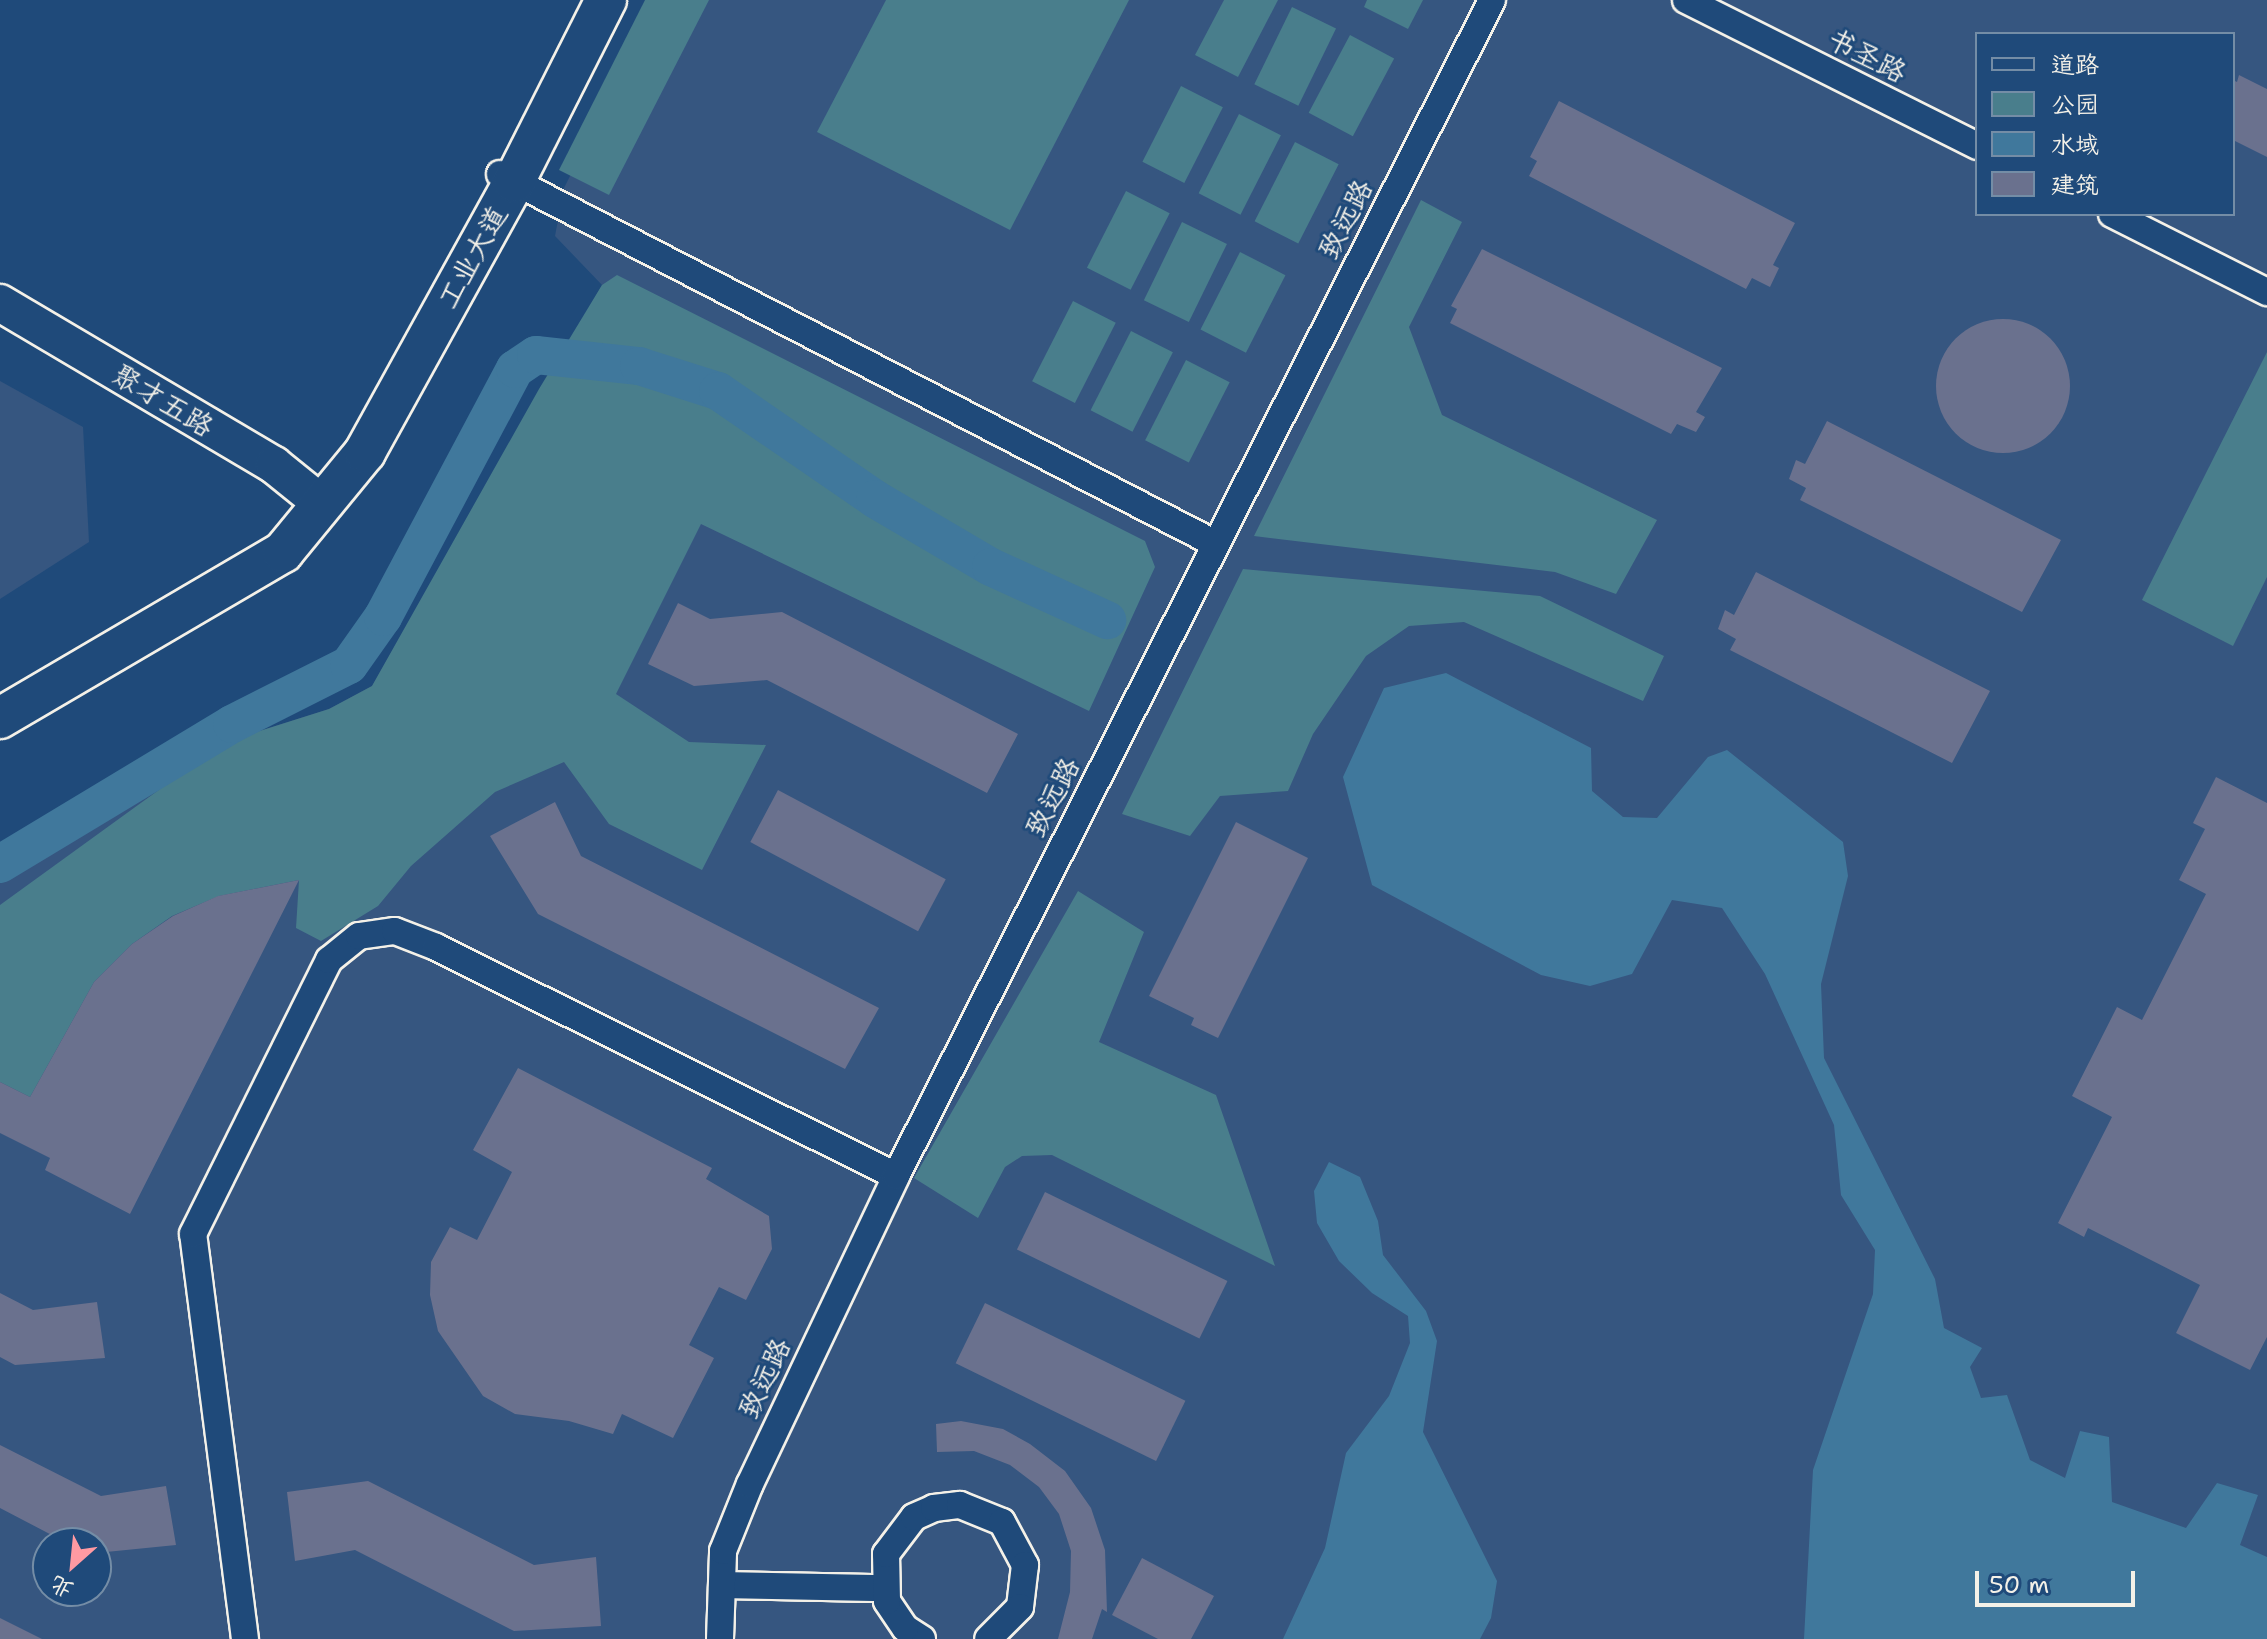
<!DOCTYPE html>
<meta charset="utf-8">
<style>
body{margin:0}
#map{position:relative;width:2267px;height:1639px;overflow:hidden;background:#1f4a7a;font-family:"Shantell Sans","LXGW WenKai TC",sans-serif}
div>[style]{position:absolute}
.built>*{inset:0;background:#365680}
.green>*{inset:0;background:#497e8c;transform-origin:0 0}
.water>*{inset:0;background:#40789c}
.river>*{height:38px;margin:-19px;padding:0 19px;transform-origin:19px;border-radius:19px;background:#40789c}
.building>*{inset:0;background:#6a718e;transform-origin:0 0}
.round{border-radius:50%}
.roads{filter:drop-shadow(2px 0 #f4f1e8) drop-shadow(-2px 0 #f4f1e8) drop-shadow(0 2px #f4f1e8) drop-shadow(0 -2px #f4f1e8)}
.street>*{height:26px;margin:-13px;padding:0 13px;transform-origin:13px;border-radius:13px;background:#1f4a7a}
.secondary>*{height:36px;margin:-18px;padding:0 18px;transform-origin:18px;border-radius:18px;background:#1f4a7a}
.primary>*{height:40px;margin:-20px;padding:0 20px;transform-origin:20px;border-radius:20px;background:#1f4a7a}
span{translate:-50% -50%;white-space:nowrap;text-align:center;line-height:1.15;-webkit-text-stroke:6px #1f4a7a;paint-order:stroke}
.street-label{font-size:28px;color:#f4f1e8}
.legend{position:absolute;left:1975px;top:32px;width:260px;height:184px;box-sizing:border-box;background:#1f4a7a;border:2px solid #748da6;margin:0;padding:10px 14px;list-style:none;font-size:24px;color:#f4f1e8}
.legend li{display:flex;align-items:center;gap:16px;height:40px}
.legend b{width:40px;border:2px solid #748da6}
.north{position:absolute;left:32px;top:1527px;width:80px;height:80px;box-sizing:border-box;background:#1f4a7a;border:2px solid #748da6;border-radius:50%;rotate:207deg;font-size:22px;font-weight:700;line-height:32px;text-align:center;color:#f4f1e8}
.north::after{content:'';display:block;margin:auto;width:28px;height:36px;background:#ff9aa2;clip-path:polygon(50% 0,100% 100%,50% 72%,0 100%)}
.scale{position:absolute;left:1975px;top:1571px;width:160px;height:36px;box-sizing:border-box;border:4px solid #f4f1e8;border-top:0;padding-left:10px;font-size:24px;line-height:28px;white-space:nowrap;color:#f4f1e8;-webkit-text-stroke:6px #1f4a7a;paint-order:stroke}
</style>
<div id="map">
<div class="built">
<div style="clip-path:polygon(evenodd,658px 0,2267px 0,2267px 1639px,0 1639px,0 879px,225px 742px,329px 709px,372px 686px,602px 285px,555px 236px,564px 188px,658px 0,1977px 34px,2233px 34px,2233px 214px,1977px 214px,1977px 34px,658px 0,48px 1543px,96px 1543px,96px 1591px,48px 1591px,48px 1543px)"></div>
<div style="clip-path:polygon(0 381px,83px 427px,89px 542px,0 599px)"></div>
</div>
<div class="green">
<div style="clip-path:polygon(645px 0,709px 0,609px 195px,559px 170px)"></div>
<div style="clip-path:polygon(886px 0,1129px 0,1010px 230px,817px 132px)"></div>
<div style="clip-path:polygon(1224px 0,1278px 0,1238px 77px,1195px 55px)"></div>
<div style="clip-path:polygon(1367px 0,1423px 0,1408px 29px,1364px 7px)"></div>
<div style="left:1292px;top:7px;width:49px;height:86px;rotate:26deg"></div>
<div style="left:1350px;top:35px;width:50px;height:88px;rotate:28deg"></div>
<div style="left:1181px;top:86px;width:47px;height:85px;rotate:27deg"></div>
<div style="left:1239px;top:114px;width:47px;height:89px;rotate:27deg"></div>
<div style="left:1295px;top:142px;width:49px;height:89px;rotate:27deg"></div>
<div style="left:1126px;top:191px;width:49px;height:86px;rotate:27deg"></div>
<div style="clip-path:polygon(1421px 200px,1462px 222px,1409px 327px,1442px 415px,1657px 520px,1616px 594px,1555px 572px,1254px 536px)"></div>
<div style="left:1182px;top:222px;width:50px;height:87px;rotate:26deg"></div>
<div style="left:1240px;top:252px;width:51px;height:87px;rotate:27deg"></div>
<div style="clip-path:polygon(617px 275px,1145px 541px,1155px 567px,1089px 711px,701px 524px,616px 694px,689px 742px,766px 745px,702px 870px,609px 824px,564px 762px,495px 792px,411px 866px,378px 906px,321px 941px,296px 928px,299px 880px,219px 896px,172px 916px,132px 944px,94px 982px,30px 1097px,0 1082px,0 905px,225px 742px,329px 709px,372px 686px,539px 389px,602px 285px)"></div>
<div style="left:1073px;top:301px;width:48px;height:90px;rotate:27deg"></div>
<div style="left:1131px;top:331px;width:47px;height:89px;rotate:27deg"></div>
<div style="clip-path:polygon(2267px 352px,2267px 577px,2233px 646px,2142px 600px)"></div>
<div style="left:1186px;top:360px;width:49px;height:90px;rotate:27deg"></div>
<div style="clip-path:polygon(1243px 569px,1540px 596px,1664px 656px,1643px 701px,1464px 622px,1409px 626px,1366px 656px,1313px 734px,1288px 791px,1220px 796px,1190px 836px,1122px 814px)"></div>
<div style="clip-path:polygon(1078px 891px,1144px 932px,1099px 1042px,1216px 1095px,1275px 1266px,1052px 1155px,1022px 1156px,1005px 1167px,978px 1218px,914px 1178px)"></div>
</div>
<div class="water">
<div style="clip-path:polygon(1446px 673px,1591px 748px,1592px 791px,1623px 817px,1657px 818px,1708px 757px,1727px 750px,1843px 842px,1848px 876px,1821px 984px,1824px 1058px,1935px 1279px,1944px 1328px,1982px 1348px,1970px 1367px,1981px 1398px,2007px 1395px,2030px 1460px,2065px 1478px,2080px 1431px,2109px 1437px,2112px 1502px,2186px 1528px,2217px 1483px,2258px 1495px,2240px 1545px,2267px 1557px,2267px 1639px,1804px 1639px,1813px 1470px,1873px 1294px,1875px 1250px,1841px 1195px,1834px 1125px,1765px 974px,1722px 908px,1672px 900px,1632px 974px,1590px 986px,1541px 975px,1372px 885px,1343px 777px,1384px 688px)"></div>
<div style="clip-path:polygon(1329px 1162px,1360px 1177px,1378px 1221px,1383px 1255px,1426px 1311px,1437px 1341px,1423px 1432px,1497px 1581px,1491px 1618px,1480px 1639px,1283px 1639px,1325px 1548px,1346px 1453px,1389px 1396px,1410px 1343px,1408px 1316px,1372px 1293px,1339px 1261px,1317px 1223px,1314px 1191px)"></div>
</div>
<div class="river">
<div style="left:0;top:864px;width:271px;rotate:-31.1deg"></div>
<div style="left:232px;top:724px;width:131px;rotate:-26.8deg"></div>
<div style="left:349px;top:665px;width:59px;rotate:-54.7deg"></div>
<div style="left:383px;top:617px;width:281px;rotate:-62deg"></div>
<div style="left:515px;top:369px;width:25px;rotate:-34deg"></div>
<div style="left:536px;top:355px;width:104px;rotate:6.1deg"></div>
<div style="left:639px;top:366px;width:83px;rotate:17.6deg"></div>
<div style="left:718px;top:391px;width:191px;rotate:34.5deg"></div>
<div style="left:875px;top:499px;width:134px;rotate:30.4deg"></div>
<div style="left:991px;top:567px;width:128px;rotate:24.6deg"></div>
</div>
<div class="building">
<div style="clip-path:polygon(2239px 75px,2267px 89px,2267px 157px,2233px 140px,2233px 80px,2237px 82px)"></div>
<div style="clip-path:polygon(1559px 101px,1795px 223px,1773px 265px,1779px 268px,1770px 287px,1752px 278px,1746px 289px,1529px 176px,1537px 161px,1530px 157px)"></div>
<div style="clip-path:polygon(1482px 249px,1722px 368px,1696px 412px,1705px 417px,1696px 432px,1677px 424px,1671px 434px,1450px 323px,1457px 309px,1451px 306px)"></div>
<div class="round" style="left:1936px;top:319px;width:134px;height:134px"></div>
<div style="clip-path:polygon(1827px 421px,2061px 540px,2022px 612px,1800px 500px,1806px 488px,1789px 479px,1796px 460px,1805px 464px)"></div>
<div style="clip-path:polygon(1756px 572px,1990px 691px,1952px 763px,1730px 650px,1736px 639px,1718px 629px,1725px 610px,1734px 615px)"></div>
<div style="clip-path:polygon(678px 603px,710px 619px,782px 612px,1018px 734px,987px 793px,767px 680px,694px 686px,648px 664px)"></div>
<div style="clip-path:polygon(2216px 777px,2267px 803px,2267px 1337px,2250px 1370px,2176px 1333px,2200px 1285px,2088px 1228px,2084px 1237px,2058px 1223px,2112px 1117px,2072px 1096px,2117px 1007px,2142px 1020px,2206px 894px,2179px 880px,2205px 829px,2193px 823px)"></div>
<div style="left:778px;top:790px;width:190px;height:59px;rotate:28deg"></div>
<div style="clip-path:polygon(555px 802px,581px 856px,879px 1008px,845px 1069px,538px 914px,490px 836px)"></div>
<div style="clip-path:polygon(1236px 822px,1308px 858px,1218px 1038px,1191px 1025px,1194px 1018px,1149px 996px)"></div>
<div style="clip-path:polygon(299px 880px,130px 1214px,45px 1170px,50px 1158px,0 1133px,0 1082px,30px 1097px,94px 982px,132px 944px,173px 916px,218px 896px)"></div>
<div style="clip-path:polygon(518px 1068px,712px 1168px,706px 1179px,769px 1216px,772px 1249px,746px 1300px,719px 1287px,689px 1345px,714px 1358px,673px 1438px,622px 1414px,613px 1434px,569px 1421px,515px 1414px,483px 1396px,438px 1331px,430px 1295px,431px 1262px,450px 1227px,477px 1240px,512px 1172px,473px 1150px)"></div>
<div style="left:1045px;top:1192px;width:203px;height:64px;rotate:26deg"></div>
<div style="clip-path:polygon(0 1293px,33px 1310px,97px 1302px,105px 1358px,15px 1365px,0 1357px)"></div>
<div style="left:985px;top:1303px;width:223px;height:67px;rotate:26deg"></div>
<div style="clip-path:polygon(961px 1421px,1003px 1429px,1030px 1444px,1065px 1471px,1091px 1508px,1105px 1550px,1107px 1612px,1102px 1609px,1092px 1639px,1058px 1639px,1070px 1592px,1071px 1551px,1059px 1514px,1039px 1487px,1010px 1465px,974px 1451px,937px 1452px,936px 1424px)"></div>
<div style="clip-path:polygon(0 1445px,101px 1496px,166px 1486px,176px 1545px,96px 1553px,96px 1543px,67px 1543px,0 1508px)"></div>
<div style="clip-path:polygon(368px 1481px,534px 1565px,596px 1557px,601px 1626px,514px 1631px,355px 1550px,295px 1561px,287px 1492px)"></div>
<div style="clip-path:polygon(1142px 1558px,1214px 1596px,1191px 1639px,1158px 1639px,1112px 1615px)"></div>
<div style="clip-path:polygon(0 1618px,42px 1639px,0 1639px)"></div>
</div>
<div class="roads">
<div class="street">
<div style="left:1686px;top:0;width:326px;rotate:26.6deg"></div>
<div style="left:500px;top:174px;width:806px;rotate:27.33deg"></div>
<div style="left:2112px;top:214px;width:174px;rotate:26.7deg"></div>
<div style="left:722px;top:1585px;width:163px;rotate:1.1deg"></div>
<div style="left:245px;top:1639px;width:408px;rotate:-97.3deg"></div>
<div style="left:193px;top:1234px;width:306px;rotate:-63.6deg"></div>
<div style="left:329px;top:960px;width:38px;rotate:-39deg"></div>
<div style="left:359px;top:936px;width:36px;rotate:-8deg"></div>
<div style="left:395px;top:931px;width:44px;rotate:21.3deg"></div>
<div style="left:436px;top:947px;width:514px;rotate:26.47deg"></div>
<div style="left:720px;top:1639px;width:88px;rotate:-88deg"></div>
<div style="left:723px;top:1551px;width:72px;rotate:-68.1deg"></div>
<div style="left:750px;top:1484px;width:341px;rotate:-64.6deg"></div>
<div style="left:896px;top:1176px;width:1318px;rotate:-63.12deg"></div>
<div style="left:922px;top:1639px;width:20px;rotate:-147deg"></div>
<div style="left:905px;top:1628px;width:32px;rotate:-124deg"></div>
<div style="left:887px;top:1601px;width:47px;rotate:-91.2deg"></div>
<div style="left:886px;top:1554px;width:46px;rotate:-52.9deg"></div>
<div style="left:914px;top:1517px;width:22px;rotate:-24deg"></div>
<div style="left:934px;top:1508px;width:26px;rotate:-7deg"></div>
<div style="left:960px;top:1505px;width:45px;rotate:22deg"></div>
<div style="left:1002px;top:1522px;width:49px;rotate:61.9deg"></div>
<div style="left:1025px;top:1565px;width:42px;rotate:96.8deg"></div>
<div style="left:1020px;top:1607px;width:45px;rotate:135deg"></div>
</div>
<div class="secondary">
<div style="left:0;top:303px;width:318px;rotate:30.6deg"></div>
<div style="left:274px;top:465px;width:60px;rotate:39deg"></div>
</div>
<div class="primary">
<div style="left:0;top:718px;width:328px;rotate:-30.4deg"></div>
<div style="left:283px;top:552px;width:129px;rotate:-50.6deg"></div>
<div style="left:365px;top:452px;width:308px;rotate:-61.1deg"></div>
<div style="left:514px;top:182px;width:204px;rotate:-63.2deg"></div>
</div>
</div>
<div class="street-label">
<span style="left:1867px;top:55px;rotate:27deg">书圣路</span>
<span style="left:1345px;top:219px;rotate:-63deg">致远路</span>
<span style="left:472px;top:257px;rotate:-61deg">工业大道</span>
<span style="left:163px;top:400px;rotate:31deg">聚才五路</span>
<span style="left:1052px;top:797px;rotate:-63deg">致远路</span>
<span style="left:764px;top:1378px;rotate:-65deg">致远路</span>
</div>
<ul class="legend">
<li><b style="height:10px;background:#1f4a7a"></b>道路</li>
<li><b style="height:22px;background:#497e8c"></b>公园</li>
<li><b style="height:22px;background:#40789c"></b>水域</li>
<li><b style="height:22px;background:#6a718e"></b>建筑</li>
</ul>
<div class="north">北</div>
<div class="scale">50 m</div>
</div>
